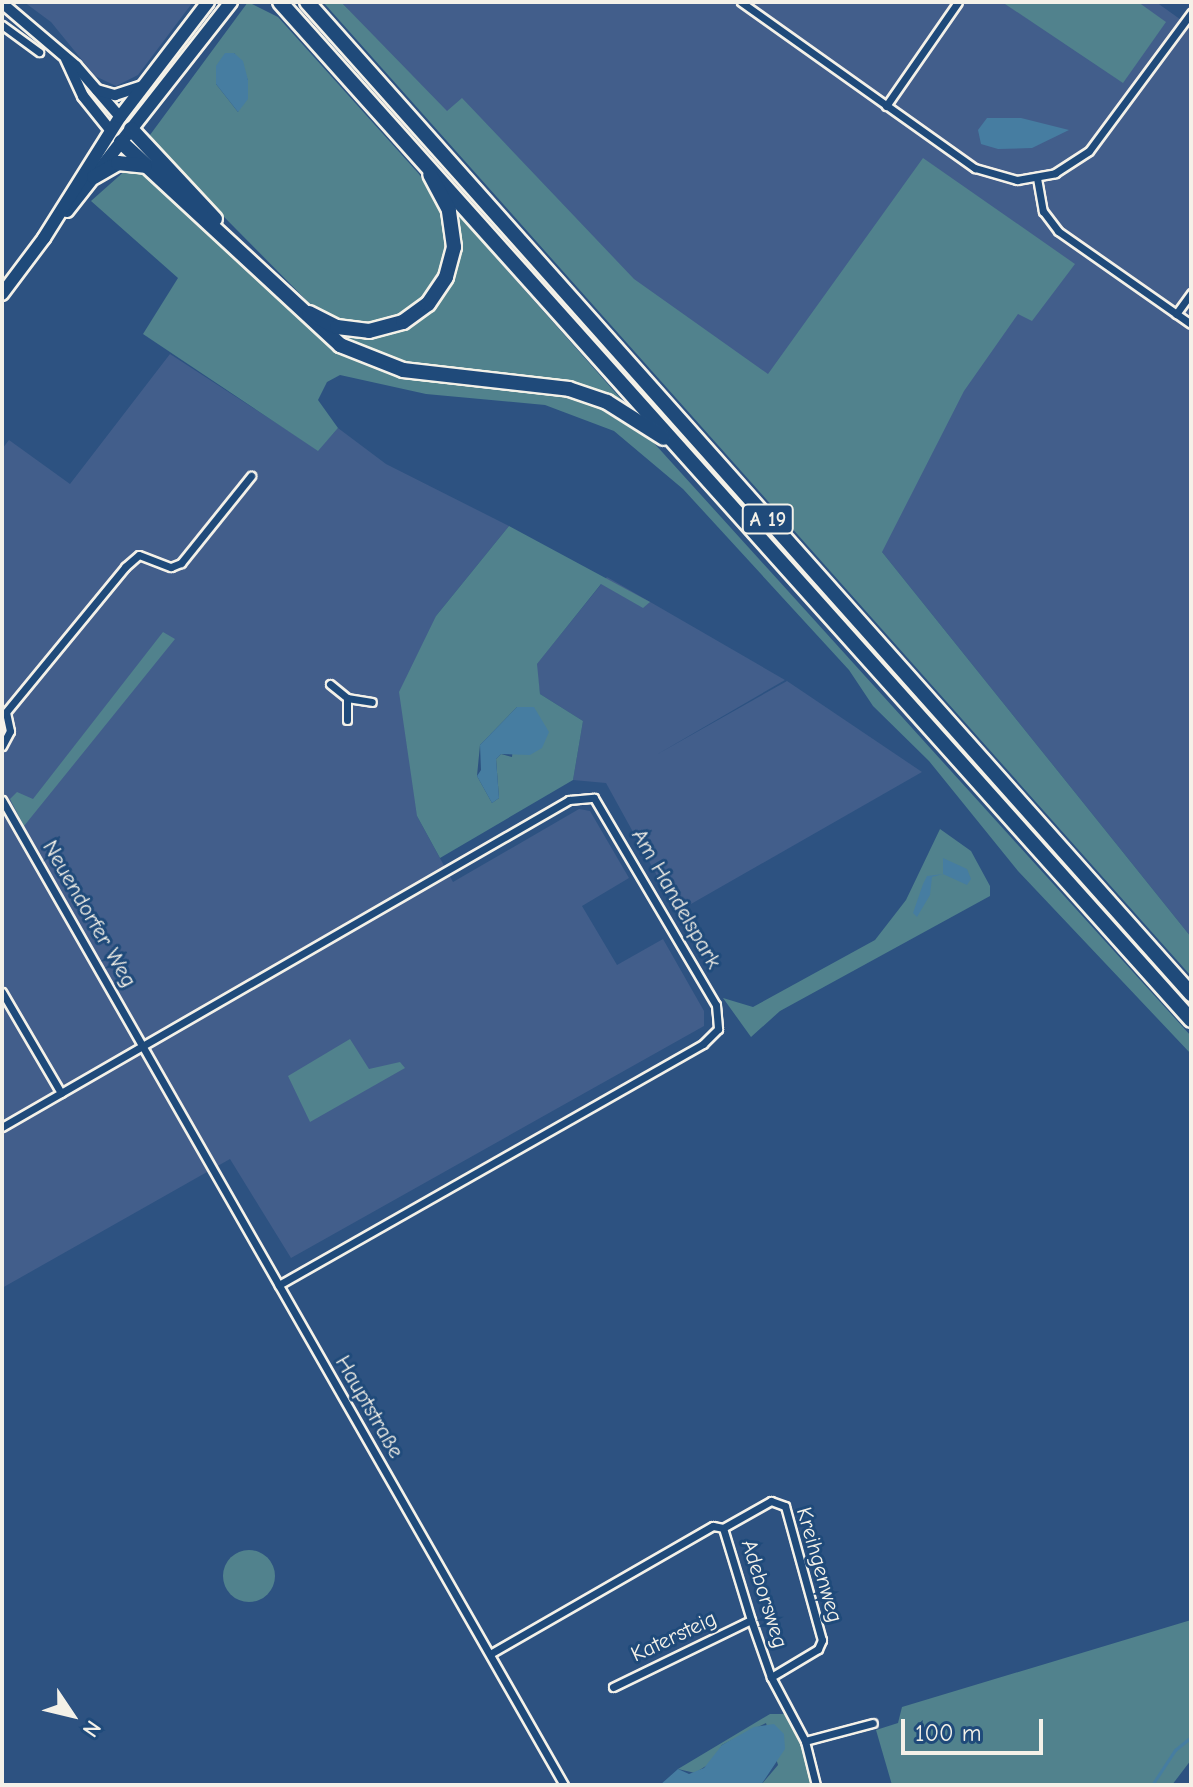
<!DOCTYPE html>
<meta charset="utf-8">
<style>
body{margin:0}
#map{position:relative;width:1193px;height:1787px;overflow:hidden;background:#2d5281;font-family:"Comic Neue",sans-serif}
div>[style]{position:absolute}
.built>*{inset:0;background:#425e8b}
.green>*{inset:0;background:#51828d}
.round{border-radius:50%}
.water>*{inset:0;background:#467da1}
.stream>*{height:3px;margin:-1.5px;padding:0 1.5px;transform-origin:1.5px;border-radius:1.5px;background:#467da1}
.roads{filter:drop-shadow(2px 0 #f4f1e8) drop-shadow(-2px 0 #f4f1e8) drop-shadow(0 2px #f4f1e8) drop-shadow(0 -2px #f4f1e8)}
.street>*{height:7px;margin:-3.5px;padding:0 3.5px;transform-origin:3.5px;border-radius:3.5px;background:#1f4a7a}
.secondary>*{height:10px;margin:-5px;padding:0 5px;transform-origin:5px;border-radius:5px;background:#1f4a7a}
.primary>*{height:12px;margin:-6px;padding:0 6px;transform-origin:6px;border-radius:6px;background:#1f4a7a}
.highway>*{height:14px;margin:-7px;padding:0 7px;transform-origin:7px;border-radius:7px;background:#1f4a7a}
span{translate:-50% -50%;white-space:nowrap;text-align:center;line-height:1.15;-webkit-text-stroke:6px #1f4a7a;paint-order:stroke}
.shield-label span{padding:2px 6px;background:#1f4a7a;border:2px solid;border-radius:6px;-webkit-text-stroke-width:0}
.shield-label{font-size:20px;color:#f4f1e8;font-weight:700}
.street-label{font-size:22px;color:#f4f1e8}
.frame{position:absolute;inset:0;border:4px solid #f4f1e8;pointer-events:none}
.north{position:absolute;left:32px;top:1675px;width:80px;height:80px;-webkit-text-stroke:6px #1f4a7a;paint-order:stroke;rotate:125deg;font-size:22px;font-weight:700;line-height:32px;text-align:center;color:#f4f1e8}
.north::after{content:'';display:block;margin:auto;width:28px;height:36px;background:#f4f1e8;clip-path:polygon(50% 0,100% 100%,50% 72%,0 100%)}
.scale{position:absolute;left:901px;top:1719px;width:142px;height:36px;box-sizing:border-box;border:4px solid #f4f1e8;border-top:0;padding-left:10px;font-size:24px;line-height:28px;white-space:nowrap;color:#f4f1e8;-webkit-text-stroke:6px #1f4a7a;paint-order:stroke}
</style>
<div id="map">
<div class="built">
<div style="clip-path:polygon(24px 2px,193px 2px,138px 75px,116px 86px,95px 76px,51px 22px)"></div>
<div style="clip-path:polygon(341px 2px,1156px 2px,1191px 27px,1191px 937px,882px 552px,832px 530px)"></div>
<div style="clip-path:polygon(170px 354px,318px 450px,338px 428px,386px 464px,509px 526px,436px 616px,417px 816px,453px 882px,579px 809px,590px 811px,629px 878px,582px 906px,617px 965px,663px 939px,704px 1011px,704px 1026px,291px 1258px,230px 1159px,2px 1288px,2px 449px,9px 440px,70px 484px)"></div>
<div style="clip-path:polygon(607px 577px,785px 680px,656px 755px,787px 681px,922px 772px,677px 912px,606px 783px,573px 780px,583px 721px,540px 694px,536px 665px)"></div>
</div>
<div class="green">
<div style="clip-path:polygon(evenodd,248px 2px,278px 17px,419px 174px,446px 215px,449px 242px,439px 282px,417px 308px,389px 323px,358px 326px,321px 315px,147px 139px,248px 2px,234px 53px,248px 80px,238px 112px,216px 84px,234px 53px)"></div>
<div style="clip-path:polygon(323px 2px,341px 2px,447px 111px,462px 98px,634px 279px,768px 374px,923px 158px,1075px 264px,1032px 321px,1018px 314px,964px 391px,882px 552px,1191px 937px,1191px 976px)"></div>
<div style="clip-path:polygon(1002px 2px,1138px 2px,1166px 22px,1123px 83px)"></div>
<div style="clip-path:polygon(127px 169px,139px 169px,168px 189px,307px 327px,349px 355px,413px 376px,524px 386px,598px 403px,644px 432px,1191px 1036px,1191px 1054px,1018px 871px,929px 761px,873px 706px,849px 670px,683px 489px,614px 431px,545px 405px,426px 394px,340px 375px,327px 382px,318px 400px,338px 428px,318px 451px,143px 334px,178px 278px,91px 201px)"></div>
<div style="clip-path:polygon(453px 209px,637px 417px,565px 383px,424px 369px,363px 352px,328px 328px,371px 335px,443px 294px)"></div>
<div style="clip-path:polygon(evenodd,509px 526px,650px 602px,643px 608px,601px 584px,537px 664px,540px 694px,583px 721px,573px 780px,440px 858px,417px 816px,399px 692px,436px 616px,509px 526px,517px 707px,512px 757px,501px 754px,496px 759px,499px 798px,492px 803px,477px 776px,480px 745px,517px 707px)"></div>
<div style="clip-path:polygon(163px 632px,175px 639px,24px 826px,10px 799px,17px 792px,33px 799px)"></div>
<div style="clip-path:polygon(940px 829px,971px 851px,990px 886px,990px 896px,780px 1011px,751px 1037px,723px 998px,753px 1007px,875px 940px,906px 900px)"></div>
<div style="clip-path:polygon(350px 1039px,369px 1069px,400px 1062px,405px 1068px,310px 1122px,288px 1076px)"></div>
<div class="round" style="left:223px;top:1550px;width:52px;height:52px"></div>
<div style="clip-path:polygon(1191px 1620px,1191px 1760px,1172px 1785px,892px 1785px,876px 1730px,898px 1723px,902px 1707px)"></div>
<div style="clip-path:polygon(770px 1714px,786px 1714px,801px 1743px,813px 1785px,761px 1785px,778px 1765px,766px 1723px,722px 1745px,712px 1762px,695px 1773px,678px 1769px)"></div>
</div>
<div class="water">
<div style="clip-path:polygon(225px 53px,234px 53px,243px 61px,248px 80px,248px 99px,238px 112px,216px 84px,216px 66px)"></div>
<div style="clip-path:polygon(987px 118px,1021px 118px,1069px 130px,1032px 148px,998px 149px,981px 144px,978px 130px)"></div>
<div style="clip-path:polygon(517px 707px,534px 707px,549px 732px,542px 748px,530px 755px,501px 754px,496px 759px,499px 798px,492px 803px,477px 776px,481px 770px,480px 745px)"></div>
<div style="clip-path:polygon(943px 858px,967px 869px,971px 879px,967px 885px,943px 874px,932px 877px,930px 895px,917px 917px,913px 913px,923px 884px,927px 876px,943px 874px)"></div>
<div style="clip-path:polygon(774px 1724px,784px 1734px,785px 1749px,761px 1785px,660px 1785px,678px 1769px,689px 1774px,704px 1768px,722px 1745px,754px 1727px)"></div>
</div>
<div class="stream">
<div style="left:1152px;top:1785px;width:42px;rotate:-56.7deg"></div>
<div style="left:1175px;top:1750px;width:21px;rotate:-39deg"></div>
</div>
<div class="roads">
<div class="street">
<div style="left:741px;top:2px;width:287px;rotate:35.4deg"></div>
<div style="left:975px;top:168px;width:44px;rotate:15.9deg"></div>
<div style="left:1017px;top:180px;width:39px;rotate:-10deg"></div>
<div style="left:1055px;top:173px;width:40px;rotate:-32.9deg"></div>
<div style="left:1089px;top:151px;width:172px;rotate:-53.5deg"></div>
<div style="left:2px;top:25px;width:46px;rotate:36.1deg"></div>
<div style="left:886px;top:106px;width:126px;rotate:-55.3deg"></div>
<div style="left:1037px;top:178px;width:34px;rotate:80deg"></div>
<div style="left:1043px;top:211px;width:25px;rotate:53deg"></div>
<div style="left:1058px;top:231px;width:162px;rotate:35deg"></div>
<div style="left:1176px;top:314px;width:26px;rotate:-54deg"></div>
<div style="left:330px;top:684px;width:22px;rotate:39deg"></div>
<div style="left:347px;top:698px;width:22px;rotate:90deg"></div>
<div style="left:347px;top:698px;width:25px;rotate:9deg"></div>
<div style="left:2px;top:746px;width:17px;rotate:-62deg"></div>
<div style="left:10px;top:731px;width:19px;rotate:-102deg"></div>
<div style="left:6px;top:712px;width:188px;rotate:-50.6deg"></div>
<div style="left:125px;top:567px;width:18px;rotate:-41deg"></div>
<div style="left:139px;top:555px;width:34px;rotate:21deg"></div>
<div style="left:171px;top:567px;width:11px;rotate:-22deg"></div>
<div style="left:181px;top:563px;width:112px;rotate:-51.2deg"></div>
<div style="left:2px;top:800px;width:1134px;rotate:60.29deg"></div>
<div style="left:2px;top:992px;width:117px;rotate:59.7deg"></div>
<div style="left:2px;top:1127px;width:655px;rotate:-29.97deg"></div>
<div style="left:569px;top:800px;width:25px;rotate:-5deg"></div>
<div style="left:594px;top:798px;width:240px;rotate:59.5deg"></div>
<div style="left:716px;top:1005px;width:24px;rotate:85deg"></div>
<div style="left:718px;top:1029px;width:21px;rotate:135deg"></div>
<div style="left:703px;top:1044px;width:488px;rotate:150.4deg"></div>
<div style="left:723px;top:1528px;width:55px;rotate:-29.4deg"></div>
<div style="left:771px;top:1501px;width:15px;rotate:20deg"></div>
<div style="left:785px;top:1506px;width:139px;rotate:74.6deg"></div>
<div style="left:822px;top:1640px;width:10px;rotate:114deg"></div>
<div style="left:818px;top:1649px;width:55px;rotate:149.2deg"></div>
<div style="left:723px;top:1528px;width:96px;rotate:73.1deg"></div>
<div style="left:751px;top:1620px;width:60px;rotate:70.7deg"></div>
<div style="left:771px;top:1677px;width:72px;rotate:62deg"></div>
<div style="left:805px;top:1741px;width:45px;rotate:76deg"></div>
<div style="left:490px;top:1654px;width:257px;rotate:-29.9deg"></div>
<div style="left:713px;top:1526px;width:10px;rotate:11deg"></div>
<div style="left:613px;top:1687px;width:153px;rotate:-25.9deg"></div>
<div style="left:805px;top:1741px;width:70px;rotate:-14.8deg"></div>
</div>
<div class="secondary">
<div style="left:2px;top:3px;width:97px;rotate:40.4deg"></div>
<div style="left:76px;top:66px;width:67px;rotate:49.2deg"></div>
<div style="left:66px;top:59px;width:41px;rotate:65.3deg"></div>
<div style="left:83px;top:96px;width:45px;rotate:51.3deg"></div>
<div style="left:97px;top:90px;width:19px;rotate:16deg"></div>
<div style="left:115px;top:95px;width:29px;rotate:-18deg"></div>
</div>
<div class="primary">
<div style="left:67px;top:211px;width:266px;rotate:-51.9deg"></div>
<div style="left:2px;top:294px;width:70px;rotate:-53.1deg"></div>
<div style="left:44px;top:238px;width:143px;rotate:-57.9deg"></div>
<div style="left:120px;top:117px;width:145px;rotate:-52.6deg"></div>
</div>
<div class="highway">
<div style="left:280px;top:2px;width:1366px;rotate:48.17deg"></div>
<div style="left:307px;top:2px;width:1329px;rotate:48.29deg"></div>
<div style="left:131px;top:129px;width:123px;rotate:47deg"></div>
<div style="left:121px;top:142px;width:299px;rotate:42.8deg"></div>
<div style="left:340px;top:345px;width:68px;rotate:21.6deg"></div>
<div style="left:403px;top:370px;width:167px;rotate:6.5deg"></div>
<div style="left:569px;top:389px;width:40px;rotate:18.9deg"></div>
<div style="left:607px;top:402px;width:67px;rotate:32.3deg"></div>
<div style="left:94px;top:177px;width:28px;rotate:-30deg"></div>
<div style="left:118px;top:163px;width:27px;rotate:6deg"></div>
<div style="left:309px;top:313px;width:31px;rotate:27deg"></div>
<div style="left:337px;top:327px;width:32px;rotate:7deg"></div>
<div style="left:369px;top:331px;width:35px;rotate:-15deg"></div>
<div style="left:403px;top:322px;width:31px;rotate:-36deg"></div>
<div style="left:428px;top:304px;width:32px;rotate:-56deg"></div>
<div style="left:446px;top:277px;width:31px;rotate:-75deg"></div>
<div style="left:454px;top:247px;width:37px;rotate:-98deg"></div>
<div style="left:449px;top:210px;width:40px;rotate:-118deg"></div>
</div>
</div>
<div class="shield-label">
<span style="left:768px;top:519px">A 19</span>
</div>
<div class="street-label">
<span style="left:676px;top:899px;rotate:60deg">Am Handelspark</span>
<span style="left:89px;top:914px;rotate:60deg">Neuendorfer Weg</span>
<span style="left:369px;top:1407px;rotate:60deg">Hauptstraße</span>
<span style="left:819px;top:1565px;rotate:74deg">Kreihgenweg</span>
<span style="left:764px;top:1594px;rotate:73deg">Adeborsweg</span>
<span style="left:674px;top:1637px;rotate:-25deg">Katersteig</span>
</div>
<div class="frame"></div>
<div class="north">N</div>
<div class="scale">100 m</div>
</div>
